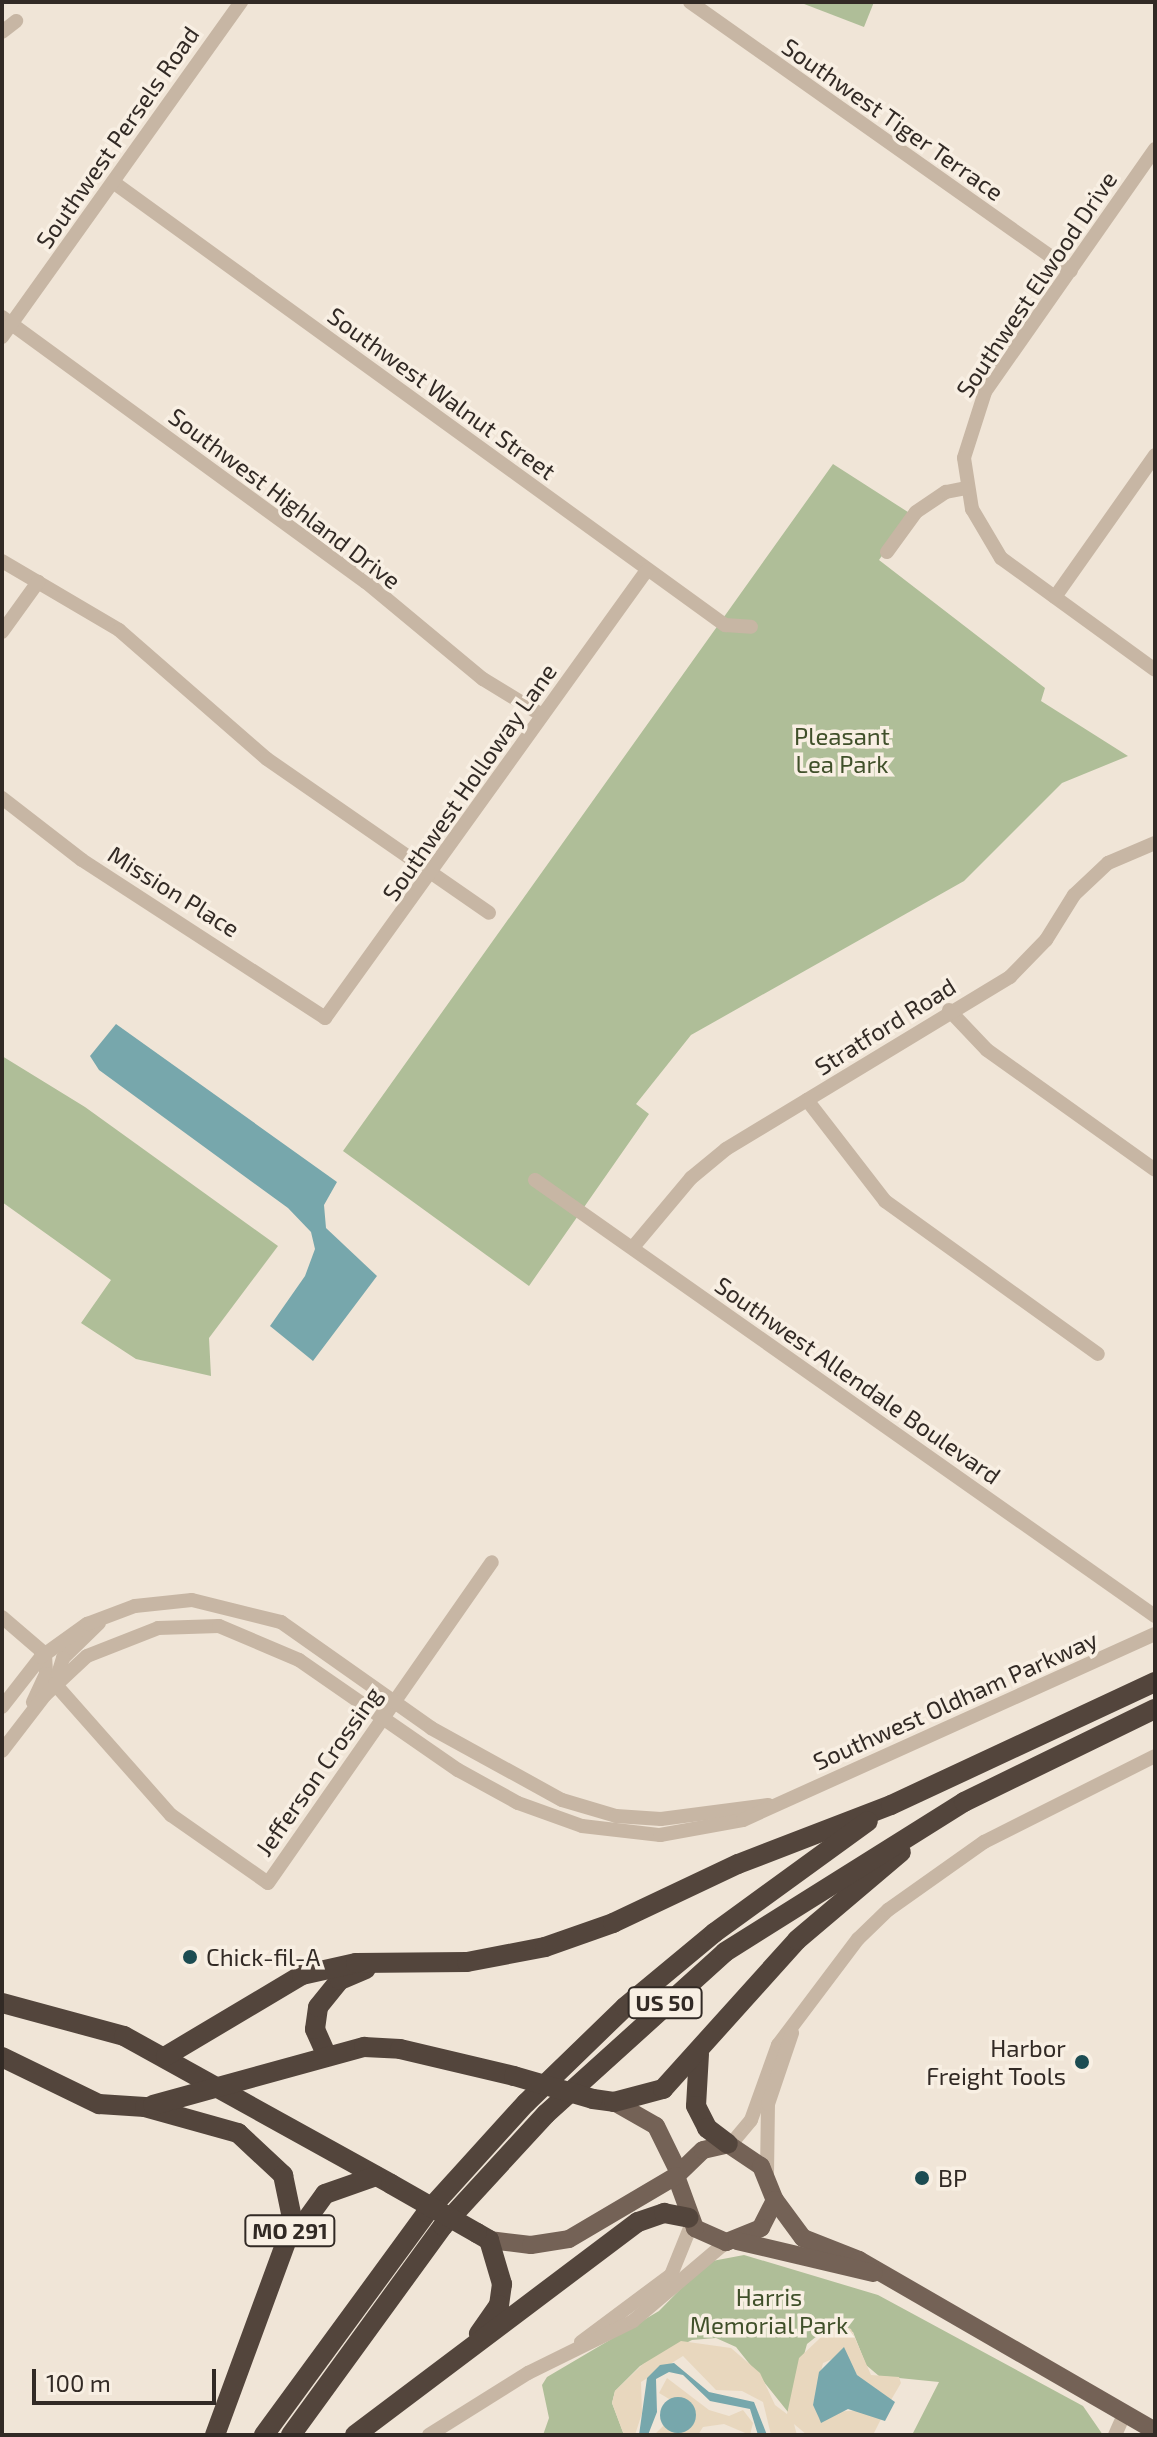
<!DOCTYPE html>
<style>
body{margin:0}
#map{position:relative;width:1157px;height:2437px;overflow:hidden;background:#f0e5d7;font-family:"Exo 2",sans-serif}
div>[style]{position:absolute}
.green>*{inset:0;background:#afbe98}
.plaza>*{inset:0;background:#e8d7be}
.water>*{inset:0;background:#77a7ac}
.round{border-radius:50%}
.minor>*{height:14px;margin:-7px;padding:0 7px;transform-origin:7px;border-radius:7px;background:#c7b6a4}
.major>*{height:18px;margin:-9px;padding:0 9px;transform-origin:9px;border-radius:9px;background:#746256}
.highway>*{height:20px;margin:-10px;padding:0 10px;transform-origin:10px;border-radius:10px;background:#53453c}
.highway-bridge>*{height:20px;margin:-10px;padding:0 10px;transform-origin:10px;border-radius:10px;background:#53453c}
.dots>*{width:22px;height:22px;translate:-50% -50%;box-sizing:border-box;border:4px solid #f8efe3;border-radius:50%}
span{translate:-50% -50%;white-space:nowrap;text-align:center;line-height:1.15;-webkit-text-stroke:7px #f8efe3;paint-order:stroke}
.shield-label span{padding:2px 6px;background:#f8efe3;border:2px solid;border-radius:6px;-webkit-text-stroke-width:0}
.shield-label{font-size:22px;color:#322a25;font-weight:700}
.street-label{font-size:24px;color:#322a25}
.park-label{font-size:24px;color:#40502a}
.poi-label{font-size:24px;color:#322a25}
.left{translate:0 -50%;text-align:left}
.right{translate:-100% -50%;text-align:right}
.frame{position:absolute;inset:0;border:4px solid #322a25;pointer-events:none}
.scale{position:absolute;left:32px;top:2369px;width:184px;height:36px;box-sizing:border-box;border:4px solid #322a25;border-top:0;padding-left:10px;font-size:24px;line-height:28px;white-space:nowrap;color:#322a25;-webkit-text-stroke:6px #f8efe3;paint-order:stroke}
</style>
<div id="map">
<div class="green">
<div style="clip-path:polygon(799px 2px,874px 2px,864px 27px)"></div>
<div style="clip-path:polygon(833px 464px,911px 514px,879px 560px,1045px 688px,1041px 701px,1128px 756px,1062px 783px,964px 881px,691px 1035px,636px 1104px,649px 1114px,529px 1286px,343px 1151px)"></div>
<div style="clip-path:polygon(2px 1056px,85px 1107px,278px 1246px,209px 1338px,211px 1376px,136px 1359px,81px 1323px,111px 1280px,2px 1202px)"></div>
<div style="clip-path:polygon(744px 2255px,878px 2295px,1083px 2406px,1103px 2435px,912px 2435px,939px 2382px,879px 2376px,866px 2365px,853px 2332px,832px 2324px,807px 2344px,788px 2412px,736px 2347px,716px 2338px,692px 2340px,640px 2366px,615px 2391px,612px 2403px,624px 2435px,543px 2435px,549px 2418px,542px 2385px,547px 2377px,659px 2311px,707px 2262px)"></div>
</div>
<div class="plaza">
<div style="clip-path:polygon(836px 2323px,851px 2329px,871px 2375px,899px 2377px,901px 2383px,891px 2400px,857px 2375px,845px 2354px,823px 2363px,813px 2405px,822px 2422px,833px 2412px,864px 2410px,881px 2419px,873px 2435px,807px 2435px,794px 2424px,797px 2435px,771px 2435px,763px 2402px,742px 2391px,716px 2390px,683px 2356px,641px 2382px,642px 2413px,635px 2435px,624px 2435px,612px 2403px,615px 2391px,643px 2364px,681px 2341px,731px 2348px,760px 2373px,775px 2405px,787px 2414px,799px 2358px)"></div>
<div style="clip-path:polygon(667px 2378px,709px 2410px,729px 2416px,743px 2410px,753px 2423px,750px 2435px,724px 2424px,703px 2427px,698px 2435px,654px 2435px,664px 2425px,687px 2430px,695px 2421px,696px 2415px,659px 2393px)"></div>
</div>
<div class="water">
<div style="clip-path:polygon(116px 1024px,337px 1182px,324px 1205px,326px 1228px,377px 1276px,313px 1361px,270px 1326px,305px 1276px,315px 1249px,311px 1232px,288px 1208px,99px 1070px,90px 1056px)"></div>
<div style="clip-path:polygon(844px 2347px,857px 2375px,895px 2402px,885px 2421px,848px 2409px,821px 2423px,819px 2418px,813px 2405px,819px 2372px)"></div>
<div style="clip-path:polygon(674px 2363px,709px 2392px,754px 2402px,767px 2435px,758px 2435px,750px 2409px,710px 2401px,683px 2375px,669px 2372px,656px 2379px,657px 2412px,648px 2435px,639px 2435px,647px 2378px,660px 2365px)"></div>
<div class="round" style="left:660px;top:2397px;width:36px;height:36px"></div>
</div>
<div class="minor">
<div style="left:690px;top:2px;width:466px;rotate:35.2deg"></div>
<div style="left:2px;top:32px;width:18px;rotate:-38deg"></div>
<div style="left:1155px;top:149px;width:297px;rotate:125deg"></div>
<div style="left:985px;top:392px;width:69px;rotate:107.7deg"></div>
<div style="left:964px;top:458px;width:52px;rotate:81.1deg"></div>
<div style="left:972px;top:509px;width:57px;rotate:59.4deg"></div>
<div style="left:1001px;top:558px;width:190px;rotate:36deg"></div>
<div style="left:113px;top:182px;width:756px;rotate:35.9deg"></div>
<div style="left:725px;top:625px;width:26px;rotate:4deg"></div>
<div style="left:2px;top:317px;width:450px;rotate:36.1deg"></div>
<div style="left:366px;top:582px;width:152px;rotate:39.7deg"></div>
<div style="left:483px;top:679px;width:69px;rotate:31.4deg"></div>
<div style="left:2px;top:337px;width:412px;rotate:-54.5deg"></div>
<div style="left:887px;top:552px;width:49px;rotate:-54.1deg"></div>
<div style="left:916px;top:512px;width:36px;rotate:-34deg"></div>
<div style="left:946px;top:492px;width:20px;rotate:-11deg"></div>
<div style="left:2px;top:561px;width:136px;rotate:30.5deg"></div>
<div style="left:119px;top:630px;width:196px;rotate:41.1deg"></div>
<div style="left:267px;top:759px;width:270px;rotate:34.7deg"></div>
<div style="left:1055px;top:597px;width:174px;rotate:-54.8deg"></div>
<div style="left:2px;top:632px;width:62px;rotate:-54.2deg"></div>
<div style="left:2px;top:798px;width:101px;rotate:37.8deg"></div>
<div style="left:82px;top:860px;width:290px;rotate:33deg"></div>
<div style="left:325px;top:1018px;width:552px;rotate:-54.29deg"></div>
<div style="left:949px;top:1010px;width:55px;rotate:46.5deg"></div>
<div style="left:987px;top:1050px;width:206px;rotate:35.5deg"></div>
<div style="left:807px;top:1100px;width:128px;rotate:52.3deg"></div>
<div style="left:885px;top:1201px;width:262px;rotate:35.7deg"></div>
<div style="left:535px;top:1180px;width:758px;rotate:35.12deg"></div>
<div style="left:634px;top:1246px;width:89px;rotate:-50deg"></div>
<div style="left:691px;top:1178px;width:45px;rotate:-39.6deg"></div>
<div style="left:726px;top:1149px;width:332px;rotate:-31.2deg"></div>
<div style="left:1010px;top:977px;width:52px;rotate:-45.8deg"></div>
<div style="left:1046px;top:940px;width:53px;rotate:-58.1deg"></div>
<div style="left:1074px;top:895px;width:47px;rotate:-43.3deg"></div>
<div style="left:1108px;top:863px;width:51px;rotate:-23.1deg"></div>
<div style="left:2px;top:1617px;width:57px;rotate:40.7deg"></div>
<div style="left:45px;top:1654px;width:20px;rotate:87deg"></div>
<div style="left:46px;top:1674px;width:31px;rotate:115deg"></div>
<div style="left:99px;top:1623px;width:50px;rotate:135.8deg"></div>
<div style="left:63px;top:1658px;width:27px;rotate:107deg"></div>
<div style="left:55px;top:1684px;width:175px;rotate:48.5deg"></div>
<div style="left:171px;top:1815px;width:118px;rotate:35deg"></div>
<div style="left:268px;top:1883px;width:391px;rotate:-55.1deg"></div>
<div style="left:2px;top:1707px;width:63px;rotate:-52deg"></div>
<div style="left:41px;top:1657px;width:57px;rotate:-35.7deg"></div>
<div style="left:87px;top:1624px;width:51px;rotate:-20.6deg"></div>
<div style="left:135px;top:1606px;width:57px;rotate:-6deg"></div>
<div style="left:192px;top:1600px;width:92px;rotate:13.9deg"></div>
<div style="left:281px;top:1622px;width:184px;rotate:35.2deg"></div>
<div style="left:431px;top:1728px;width:149px;rotate:28.8deg"></div>
<div style="left:562px;top:1800px;width:56px;rotate:16.5deg"></div>
<div style="left:616px;top:1816px;width:45px;rotate:3.8deg"></div>
<div style="left:661px;top:1819px;width:108px;rotate:-7.5deg"></div>
<div style="left:2px;top:1751px;width:71px;rotate:-52.5deg"></div>
<div style="left:45px;top:1695px;width:57px;rotate:-42.9deg"></div>
<div style="left:87px;top:1656px;width:76px;rotate:-21.5deg"></div>
<div style="left:158px;top:1628px;width:61px;rotate:-1.9deg"></div>
<div style="left:219px;top:1626px;width:87px;rotate:23deg"></div>
<div style="left:299px;top:1660px;width:193px;rotate:34.7deg"></div>
<div style="left:458px;top:1770px;width:68px;rotate:28.8deg"></div>
<div style="left:518px;top:1803px;width:68px;rotate:19.8deg"></div>
<div style="left:582px;top:1826px;width:79px;rotate:6.6deg"></div>
<div style="left:660px;top:1835px;width:84px;rotate:-10.2deg"></div>
<div style="left:743px;top:1820px;width:452px;rotate:-24.3deg"></div>
<div style="left:731px;top:2144px;width:31px;rotate:-50deg"></div>
<div style="left:751px;top:2120px;width:80px;rotate:-70.2deg"></div>
<div style="left:778px;top:2045px;width:133px;rotate:-53deg"></div>
<div style="left:858px;top:1939px;width:42px;rotate:-44deg"></div>
<div style="left:888px;top:1910px;width:118px;rotate:-35.3deg"></div>
<div style="left:984px;top:1842px;width:191px;rotate:-26.7deg"></div>
<div style="left:767px;top:2174px;width:70px;rotate:-89.2deg"></div>
<div style="left:768px;top:2104px;width:75px;rotate:-71.3deg"></div>
<div style="left:581px;top:2342px;width:112px;rotate:-36.7deg"></div>
<div style="left:671px;top:2275px;width:56px;rotate:-68deg"></div>
<div style="left:429px;top:2435px;width:117px;rotate:-32.1deg"></div>
<div style="left:528px;top:2373px;width:117px;rotate:-26.3deg"></div>
<div style="left:633px;top:2321px;width:122px;rotate:-40.3deg"></div>
<div style="left:1115px;top:2435px;width:24px;rotate:-66deg"></div>
</div>
<div class="major">
<div style="left:614px;top:2102px;width:48px;rotate:29.7deg"></div>
<div style="left:656px;top:2126px;width:50px;rotate:63.9deg"></div>
<div style="left:728px;top:2144px;width:40px;rotate:34deg"></div>
<div style="left:761px;top:2166px;width:37px;rotate:68deg"></div>
<div style="left:775px;top:2200px;width:31px;rotate:117deg"></div>
<div style="left:761px;top:2228px;width:38px;rotate:158deg"></div>
<div style="left:726px;top:2242px;width:34px;rotate:-156deg"></div>
<div style="left:695px;top:2228px;width:55px;rotate:-110.1deg"></div>
<div style="left:676px;top:2176px;width:37px;rotate:-44deg"></div>
<div style="left:703px;top:2150px;width:26px;rotate:-13deg"></div>
<div style="left:775px;top:2200px;width:47px;rotate:53.6deg"></div>
<div style="left:803px;top:2238px;width:60px;rotate:21.4deg"></div>
<div style="left:859px;top:2260px;width:342px;rotate:30deg"></div>
<div style="left:489px;top:2240px;width:42px;rotate:6.8deg"></div>
<div style="left:531px;top:2245px;width:38px;rotate:-9deg"></div>
<div style="left:569px;top:2239px;width:124px;rotate:-30.5deg"></div>
<div style="left:737px;top:2241px;width:140px;rotate:13.2deg"></div>
</div>
<div class="highway">
<div style="left:2px;top:2003px;width:126px;rotate:15.1deg"></div>
<div style="left:124px;top:2036px;width:305px;rotate:29deg"></div>
<div style="left:326px;top:2054px;width:27px;rotate:-114deg"></div>
<div style="left:315px;top:2029px;width:22px;rotate:-82deg"></div>
<div style="left:318px;top:2007px;width:35px;rotate:-51deg"></div>
<div style="left:340px;top:1980px;width:28px;rotate:-23deg"></div>
<div style="left:699px;top:2054px;width:52px;rotate:93.3deg"></div>
<div style="left:696px;top:2106px;width:25px;rotate:63deg"></div>
<div style="left:707px;top:2128px;width:26px;rotate:37deg"></div>
<div style="left:166px;top:2056px;width:158px;rotate:-30.8deg"></div>
<div style="left:302px;top:1975px;width:55px;rotate:-12.5deg"></div>
<div style="left:356px;top:1963px;width:111px;rotate:-0.5deg"></div>
<div style="left:467px;top:1962px;width:79px;rotate:-10.9deg"></div>
<div style="left:545px;top:1947px;width:72px;rotate:-19.4deg"></div>
<div style="left:613px;top:1923px;width:138px;rotate:-25.3deg"></div>
<div style="left:738px;top:1864px;width:164px;rotate:-21.1deg"></div>
<div style="left:891px;top:1805px;width:291px;rotate:-25deg"></div>
<div style="left:2px;top:2057px;width:108px;rotate:25.9deg"></div>
<div style="left:99px;top:2104px;width:46px;rotate:3.7deg"></div>
<div style="left:145px;top:2107px;width:97px;rotate:15.6deg"></div>
<div style="left:238px;top:2133px;width:62px;rotate:43deg"></div>
<div style="left:283px;top:2175px;width:49px;rotate:78.2deg"></div>
<div style="left:293px;top:2223px;width:226px;rotate:110.2deg"></div>
<div style="left:593px;top:2099px;width:21px;rotate:8deg"></div>
<div style="left:614px;top:2102px;width:51px;rotate:-14.9deg"></div>
<div style="left:663px;top:2089px;width:200px;rotate:-48deg"></div>
<div style="left:797px;top:1940px;width:136px;rotate:-40.2deg"></div>
<div style="left:153px;top:2105px;width:219px;rotate:-15.4deg"></div>
<div style="left:364px;top:2047px;width:36px;rotate:3deg"></div>
<div style="left:400px;top:2049px;width:117px;rotate:13.3deg"></div>
<div style="left:477px;top:2233px;width:14px;rotate:30deg"></div>
<div style="left:489px;top:2240px;width:46px;rotate:73.5deg"></div>
<div style="left:502px;top:2284px;width:21px;rotate:98deg"></div>
<div style="left:499px;top:2305px;width:35px;rotate:125deg"></div>
<div style="left:294px;top:2237px;width:53px;rotate:-54.2deg"></div>
<div style="left:325px;top:2194px;width:54px;rotate:-19.4deg"></div>
<div style="left:264px;top:2435px;width:276px;rotate:-53.8deg"></div>
<div style="left:427px;top:2212px;width:147px;rotate:-47.8deg"></div>
<div style="left:526px;top:2103px;width:138px;rotate:-44.1deg"></div>
<div style="left:625px;top:2007px;width:116px;rotate:-39.7deg"></div>
<div style="left:714px;top:1933px;width:190px;rotate:-36deg"></div>
<div style="left:291px;top:2435px;width:258px;rotate:-54deg"></div>
<div style="left:443px;top:2226px;width:152px;rotate:-47.4deg"></div>
<div style="left:546px;top:2114px;width:241px;rotate:-42.1deg"></div>
<div style="left:725px;top:1952px;width:282px;rotate:-32.1deg"></div>
<div style="left:964px;top:1802px;width:212px;rotate:-26deg"></div>
<div style="left:355px;top:2435px;width:354px;rotate:-37deg"></div>
<div style="left:638px;top:2222px;width:28px;rotate:-19deg"></div>
<div style="left:664px;top:2213px;width:25px;rotate:11deg"></div>
</div>
<div class="highway-bridge">
<div style="left:514px;top:2076px;width:82px;rotate:16.2deg"></div>
<div style="left:391px;top:2184px;width:99px;rotate:29.7deg"></div>
</div>
<div class="dots">
<div style="left:190px;top:1957px;background:#1c4c52"></div>
<div style="left:1082px;top:2062px;background:#1c4c52"></div>
<div style="left:922px;top:2178px;background:#1c4c52"></div>
</div>
<div class="shield-label">
<span style="left:665px;top:2003px">US 50</span>
<span style="left:290px;top:2231px">MO 291</span>
</div>
<div class="street-label">
<span style="left:893px;top:119px;rotate:35deg">Southwest Tiger Terrace</span>
<span style="left:117px;top:137px;rotate:-55deg">Southwest Persels Road</span>
<span style="left:1036px;top:284px;rotate:-56deg">Southwest Elwood Drive</span>
<span style="left:442px;top:393px;rotate:36deg">Southwest Walnut Street</span>
<span style="left:285px;top:498px;rotate:37deg">Southwest Highland Drive</span>
<span style="left:469px;top:782px;rotate:-55deg">Southwest Holloway Lane</span>
<span style="left:174px;top:891px;rotate:32deg">Mission Place</span>
<span style="left:885px;top:1026px;rotate:-32deg">Stratford Road</span>
<span style="left:858px;top:1380px;rotate:35deg">Southwest Allendale Boulevard</span>
<span style="left:955px;top:1700px;rotate:-24deg">Southwest Oldham Parkway</span>
<span style="left:318px;top:1771px;rotate:-55deg">Jefferson Crossing</span>
</div>
<div class="park-label">
<span style="left:842px;top:750px">Pleasant<br>Lea Park</span>
<span style="left:769px;top:2311px">Harris<br>Memorial Park</span>
</div>
<div class="poi-label">
<span class="left" style="left:206px;top:1957px">Chick-fil-A</span>
<span class="right" style="left:1066px;top:2062px">Harbor<br>Freight Tools</span>
<span class="left" style="left:938px;top:2178px">BP</span>
</div>
<div class="frame"></div>
<div class="scale">100 m</div>
</div>
